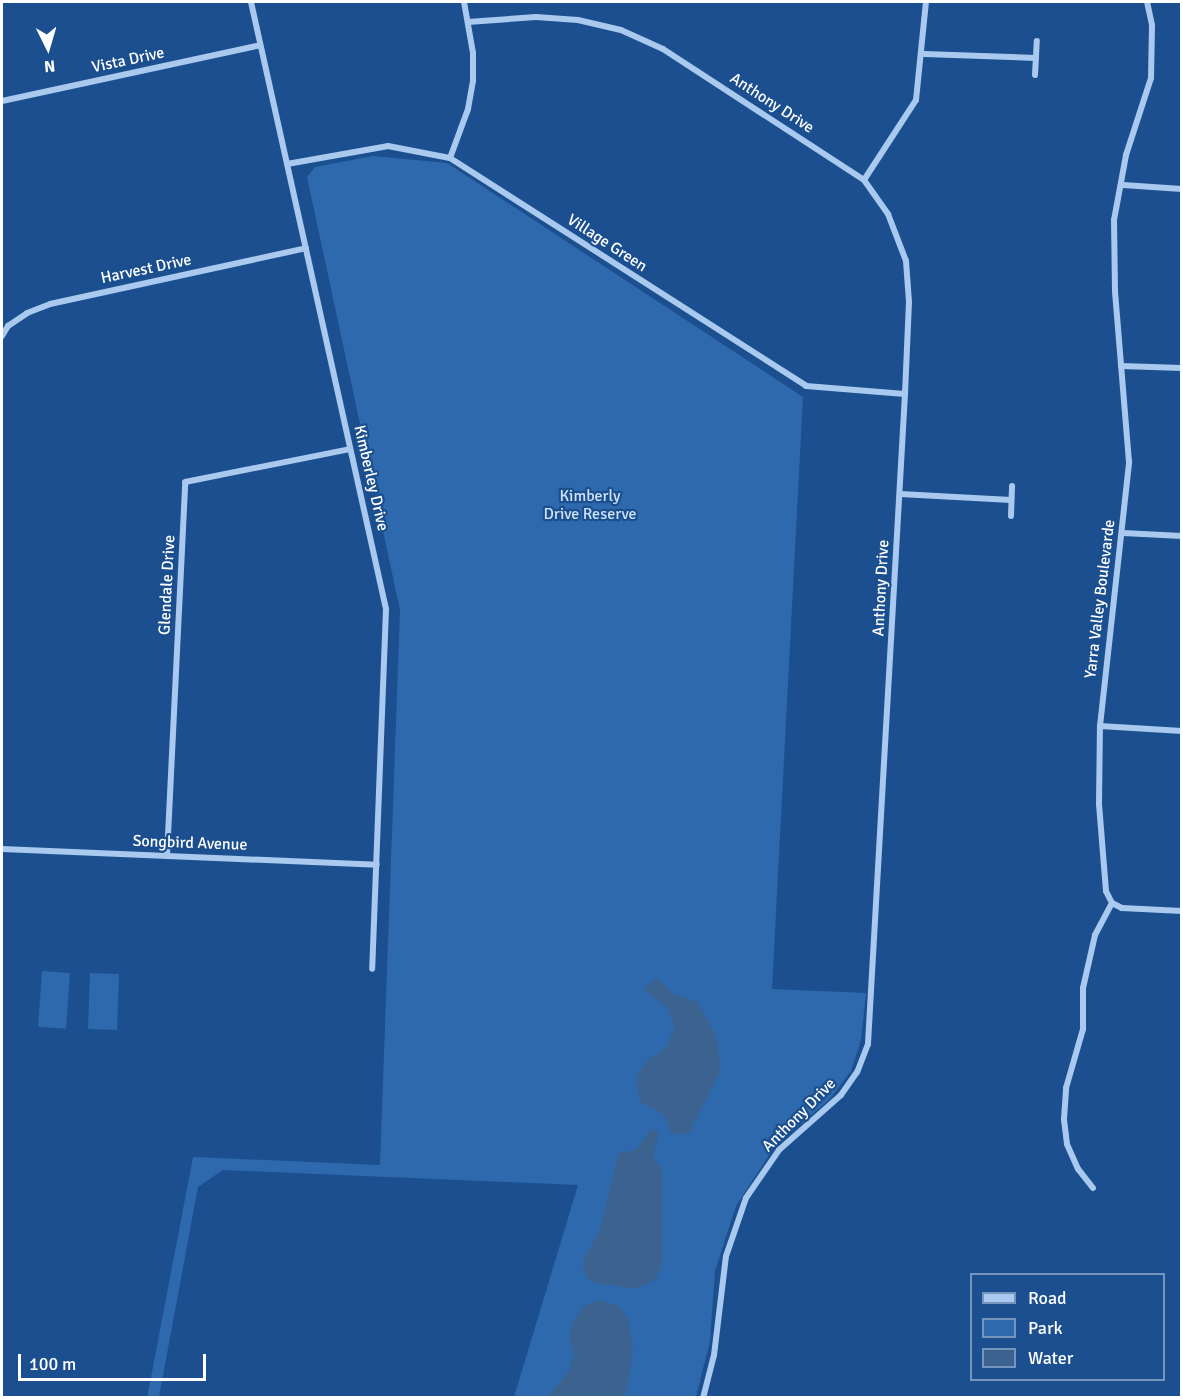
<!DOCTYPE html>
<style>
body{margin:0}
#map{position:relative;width:1183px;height:1399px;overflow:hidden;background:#1b4f8f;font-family:Signika,sans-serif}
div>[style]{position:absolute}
.green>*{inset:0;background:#2e69ad;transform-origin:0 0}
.water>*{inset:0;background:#3c6290}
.minor>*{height:6px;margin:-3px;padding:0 3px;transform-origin:3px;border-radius:3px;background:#a9c9ee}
span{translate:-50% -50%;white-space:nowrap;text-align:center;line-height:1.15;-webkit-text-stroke:4.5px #1b4f8f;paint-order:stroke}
.street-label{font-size:16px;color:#fff}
.park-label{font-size:16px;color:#cfe3fa}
.frame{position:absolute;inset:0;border:3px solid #fff;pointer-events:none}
.legend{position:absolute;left:970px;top:1273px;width:195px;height:108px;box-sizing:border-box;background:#1b4f8f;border:2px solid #7695bc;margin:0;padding:8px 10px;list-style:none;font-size:18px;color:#fff}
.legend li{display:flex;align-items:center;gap:12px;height:30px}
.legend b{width:30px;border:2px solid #7695bc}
.north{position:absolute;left:18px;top:18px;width:60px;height:60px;-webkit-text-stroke:4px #1b4f8f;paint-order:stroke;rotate:175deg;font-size:16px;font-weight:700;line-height:24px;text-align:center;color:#fff}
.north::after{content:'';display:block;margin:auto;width:21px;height:27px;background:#fff;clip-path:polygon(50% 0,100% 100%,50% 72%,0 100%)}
.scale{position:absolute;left:18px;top:1354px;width:188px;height:27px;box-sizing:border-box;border:3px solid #fff;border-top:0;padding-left:8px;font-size:18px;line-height:21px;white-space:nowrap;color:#fff;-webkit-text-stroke:4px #1b4f8f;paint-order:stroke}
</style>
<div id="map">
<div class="green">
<div style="clip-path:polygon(373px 156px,447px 163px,803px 397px,772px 989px,866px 993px,861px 1040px,851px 1071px,830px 1099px,775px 1146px,736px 1206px,715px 1271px,710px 1341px,696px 1397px,514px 1397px,578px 1185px,223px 1170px,198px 1187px,159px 1397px,147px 1398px,193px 1157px,380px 1165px,400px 610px,307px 177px,315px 167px)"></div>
<div style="left:42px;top:971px;width:28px;height:56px;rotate:4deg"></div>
<div style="left:90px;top:973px;width:29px;height:56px;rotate:2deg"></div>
</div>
<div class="water">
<div style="clip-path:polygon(657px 978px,673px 994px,697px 1001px,716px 1035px,721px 1070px,689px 1133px,672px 1134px,663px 1114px,640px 1102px,636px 1077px,646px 1062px,666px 1047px,675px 1027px,667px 1007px,643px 989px)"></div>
<div style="clip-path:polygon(651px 1129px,659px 1132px,653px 1156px,662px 1171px,662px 1264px,656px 1279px,636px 1289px,590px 1282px,583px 1271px,584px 1258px,600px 1231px,618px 1153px,636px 1150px)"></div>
<div style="clip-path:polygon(599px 1300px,618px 1306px,628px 1318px,633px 1349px,627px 1389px,623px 1397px,547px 1397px,568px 1372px,574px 1354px,569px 1336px,574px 1320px,584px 1306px)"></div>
</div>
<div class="minor">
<div style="left:251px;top:2px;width:622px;rotate:77.46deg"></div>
<div style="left:386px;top:609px;width:360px;rotate:92.2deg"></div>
<div style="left:468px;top:22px;width:68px;rotate:-4.2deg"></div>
<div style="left:536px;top:17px;width:42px;rotate:4.1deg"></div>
<div style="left:578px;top:20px;width:44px;rotate:13.1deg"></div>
<div style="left:621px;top:30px;width:46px;rotate:24.3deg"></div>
<div style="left:663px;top:49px;width:240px;rotate:33.1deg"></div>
<div style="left:864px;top:180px;width:42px;rotate:54.8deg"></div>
<div style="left:888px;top:214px;width:50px;rotate:69deg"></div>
<div style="left:906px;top:261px;width:41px;rotate:85.8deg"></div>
<div style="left:909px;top:302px;width:92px;rotate:92.5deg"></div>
<div style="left:905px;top:394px;width:651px;rotate:93.26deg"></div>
<div style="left:868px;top:1044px;width:30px;rotate:111deg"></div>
<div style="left:857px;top:1072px;width:28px;rotate:125deg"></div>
<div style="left:841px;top:1095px;width:83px;rotate:138.4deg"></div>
<div style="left:779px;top:1150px;width:58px;rotate:124.5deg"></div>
<div style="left:746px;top:1198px;width:61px;rotate:109deg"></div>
<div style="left:726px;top:1256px;width:100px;rotate:96.9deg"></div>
<div style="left:714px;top:1355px;width:44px;rotate:104.3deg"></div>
<div style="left:924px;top:54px;width:112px;rotate:2deg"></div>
<div style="left:1035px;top:75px;width:34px;rotate:-87deg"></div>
<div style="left:2px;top:101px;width:264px;rotate:-12.2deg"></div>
<div style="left:450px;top:158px;width:52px;rotate:-69.8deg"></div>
<div style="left:468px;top:109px;width:28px;rotate:-80deg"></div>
<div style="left:473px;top:81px;width:28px;rotate:-90deg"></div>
<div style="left:473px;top:53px;width:52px;rotate:-100deg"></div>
<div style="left:287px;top:164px;width:103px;rotate:-10.1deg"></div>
<div style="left:388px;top:146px;width:63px;rotate:11deg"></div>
<div style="left:450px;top:158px;width:423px;rotate:32.6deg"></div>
<div style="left:806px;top:386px;width:99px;rotate:4.6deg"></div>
<div style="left:864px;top:180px;width:95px;rotate:-57deg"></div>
<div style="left:916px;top:100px;width:99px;rotate:-84.2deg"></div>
<div style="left:1123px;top:185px;width:59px;rotate:3.9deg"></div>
<div style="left:2px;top:336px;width:12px;rotate:-59deg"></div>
<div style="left:8px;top:326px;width:23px;rotate:-34deg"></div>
<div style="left:27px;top:313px;width:25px;rotate:-21deg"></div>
<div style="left:50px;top:304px;width:262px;rotate:-12.3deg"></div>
<div style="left:1121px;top:366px;width:61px;rotate:1.9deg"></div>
<div style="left:900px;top:494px;width:111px;rotate:3.1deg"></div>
<div style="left:1011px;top:516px;width:30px;rotate:-88deg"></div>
<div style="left:1123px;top:533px;width:59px;rotate:2.9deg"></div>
<div style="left:1100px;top:726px;width:82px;rotate:3.5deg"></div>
<div style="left:2px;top:849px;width:375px;rotate:2.4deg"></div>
<div style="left:167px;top:856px;width:374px;rotate:-87.2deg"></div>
<div style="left:185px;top:482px;width:168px;rotate:-11.3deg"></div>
<div style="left:1112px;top:903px;width:11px;rotate:27deg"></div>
<div style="left:1122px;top:908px;width:60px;rotate:2.9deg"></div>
<div style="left:1093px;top:1188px;width:24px;rotate:-128deg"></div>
<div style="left:1078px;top:1169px;width:27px;rotate:-114deg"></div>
<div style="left:1067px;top:1144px;width:25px;rotate:-97deg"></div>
<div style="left:1064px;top:1119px;width:31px;rotate:-86deg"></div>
<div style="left:1066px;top:1088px;width:61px;rotate:-73.9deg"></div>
<div style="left:1083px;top:1029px;width:41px;rotate:-90deg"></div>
<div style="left:1083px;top:988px;width:54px;rotate:-77.2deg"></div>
<div style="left:1095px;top:935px;width:36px;rotate:-62deg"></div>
<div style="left:1112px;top:903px;width:13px;rotate:-117deg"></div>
<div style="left:1106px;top:891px;width:87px;rotate:-94.6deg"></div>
<div style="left:1099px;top:804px;width:78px;rotate:-89.3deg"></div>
<div style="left:1100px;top:726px;width:266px;rotate:-83.7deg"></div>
<div style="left:1129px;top:462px;width:172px;rotate:-94.7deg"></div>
<div style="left:1115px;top:291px;width:71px;rotate:-90.8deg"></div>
<div style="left:1114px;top:220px;width:66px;rotate:-79.5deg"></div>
<div style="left:1126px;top:155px;width:81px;rotate:-72deg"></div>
<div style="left:1151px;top:78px;width:53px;rotate:-88.9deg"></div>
<div style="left:1152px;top:25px;width:24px;rotate:-102deg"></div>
</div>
<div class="street-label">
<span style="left:128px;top:60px;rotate:-12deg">Vista Drive</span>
<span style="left:772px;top:103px;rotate:33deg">Anthony Drive</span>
<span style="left:607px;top:243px;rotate:33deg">Village Green</span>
<span style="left:146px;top:269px;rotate:-12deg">Harvest Drive</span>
<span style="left:371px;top:478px;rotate:77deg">Kimberley Drive</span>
<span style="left:167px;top:585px;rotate:-87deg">Glendale Drive</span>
<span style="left:881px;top:588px;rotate:-87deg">Anthony Drive</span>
<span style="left:1100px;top:599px;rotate:-83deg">Yarra Valley Boulevarde</span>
<span style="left:190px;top:843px;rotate:2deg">Songbird Avenue</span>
<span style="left:799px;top:1115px;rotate:-45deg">Anthony Drive</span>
</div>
<div class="park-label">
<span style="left:590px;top:505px">Kimberly<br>Drive Reserve</span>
</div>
<div class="frame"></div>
<ul class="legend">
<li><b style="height:8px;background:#a9c9ee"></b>Road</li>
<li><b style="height:16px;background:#2e69ad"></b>Park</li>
<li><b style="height:16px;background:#3c6290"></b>Water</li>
</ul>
<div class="north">N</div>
<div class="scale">100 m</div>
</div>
